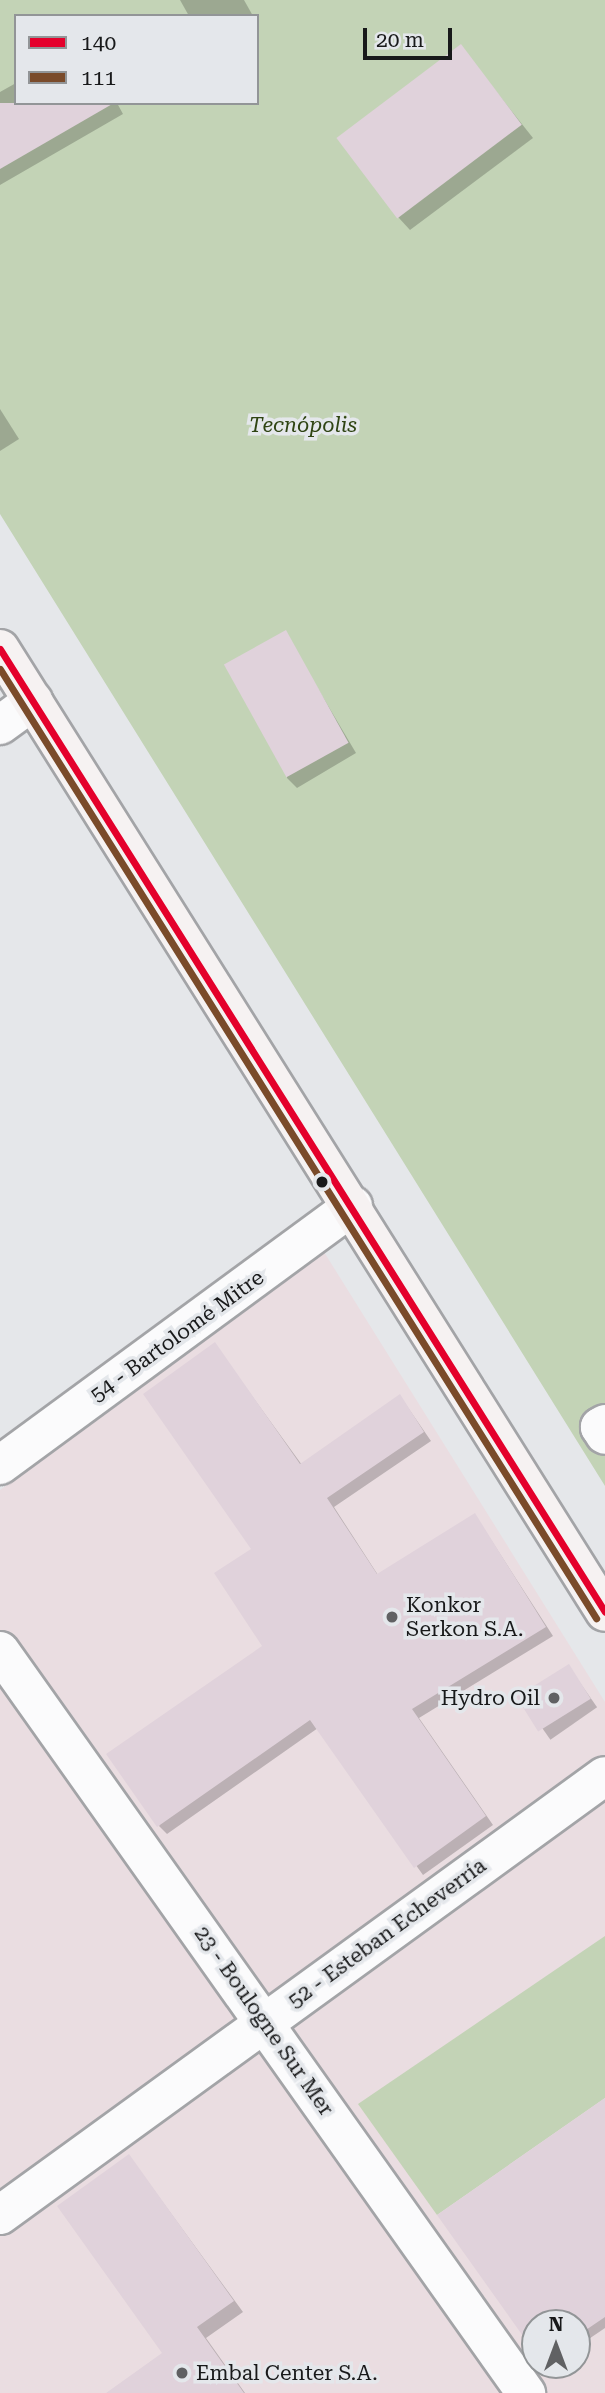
<!DOCTYPE html>
<meta charset="utf-8">
<style>
body{margin:0}
#map{position:relative;width:605px;height:2393px;overflow:hidden;background:#e5e7ea;font-family:"Roboto Serif",serif}
div>[style]{position:absolute}
.industrial>*{inset:0;background:#eadde1}
.green>*{inset:0;background:#c3d3b6}
.shadow>*{inset:0;background:#0003;transform-origin:0 0}
.building>*{inset:0;background:#e0d2db;transform-origin:0 0}
.roads{filter:drop-shadow(2px 0 #a3a4a7) drop-shadow(-2px 0 #a3a4a7) drop-shadow(0 2px #a3a4a7) drop-shadow(0 -2px #a3a4a7)}
.minor>*{height:38px;margin:-19px;padding:0 19px;transform-origin:19px;border-radius:19px;background:#fbfbfc}
.major>*{height:38px;margin:-19px;padding:0 19px;transform-origin:19px;border-radius:19px;background:#f6f2f2}
.bus-1>*{height:7px;margin:-3.5px;padding:0 3.5px;transform-origin:3.5px;border-radius:3.5px;background:#e4002b}
.bus-2>*{height:7px;margin:-3.5px;padding:0 3.5px;transform-origin:3.5px;border-radius:3.5px;background:#7a4b2a}
.dots>*{width:19px;height:19px;translate:-50% -50%;box-sizing:border-box;border:4px solid #e4e7eb;border-radius:50%}
span{translate:-50% -50%;white-space:nowrap;text-align:center;line-height:1.15;-webkit-text-stroke:7px #e4e7eb;paint-order:stroke}
.park-label{font-size:21px;color:#2f4413;font-style:italic}
.street-label{font-size:21px;color:#18191a}
.poi-label{font-size:21px;color:#18191a}
.left{translate:0 -50%;text-align:left}
.right{translate:-100% -50%;text-align:right}
.legend{position:absolute;left:14px;top:14px;width:245px;height:91px;box-sizing:border-box;background:#e4e7eb;border:2px solid #929597;margin:0;padding:9px 12px;list-style:none;font-size:21px;color:#18191a}
.legend li{display:flex;align-items:center;gap:14px;height:35px}
.legend b{width:35px;border:2px solid #929597}
.north{position:absolute;left:521px;top:2309px;width:70px;height:70px;box-sizing:border-box;background:#e4e7eb;border:2px solid #929597;border-radius:50%;rotate:0deg;font-size:19px;font-weight:700;line-height:28px;text-align:center;color:#18191a}
.north::after{content:'';display:block;margin:auto;width:24px;height:32px;background:#606163;clip-path:polygon(50% 0,100% 100%,50% 72%,0 100%)}
.scale{position:absolute;left:363px;top:28px;width:89px;height:32px;box-sizing:border-box;border:4px solid #18191a;border-top:0;padding-left:9px;font-size:21px;line-height:24px;white-space:nowrap;color:#18191a;-webkit-text-stroke:5px #e4e7eb;paint-order:stroke}
</style>
<div id="map">
<div class="industrial">
<div style="clip-path:polygon(evenodd,324px 1252px,605px 1702px,605px 2393px,0 2393px,0 1490px,324px 1252px,535px 2323px,577px 2323px,577px 2365px,535px 2365px,535px 2323px)"></div>
</div>
<div class="green">
<div style="clip-path:polygon(evenodd,0 0,605px 0,605px 1486px,0 514px,0 0,16px 16px,257px 16px,257px 103px,16px 103px,16px 16px)"></div>
<div style="clip-path:polygon(605px 1936px,605px 2098px,437px 2215px,358px 2104px)"></div>
</div>
<div class="shadow">
<div style="clip-path:polygon(180px 0,244px 0,253px 16px,189px 16px)"></div>
<div style="clip-path:polygon(461px 47px,533px 138px,410px 230px,398px 217px)"></div>
<div style="clip-path:polygon(16px 83px,16px 103px,117px 103px,123px 114px,0 185px,0 92px)"></div>
<div style="clip-path:polygon(0 409px,19px 439px,0 451px)"></div>
<div style="clip-path:polygon(285px 633px,356px 753px,297px 788px,287px 778px)"></div>
<div style="clip-path:polygon(215px 1345px,302px 1465px,400px 1396px,431px 1441px,334px 1507px,378px 1575px,475px 1515px,553px 1636px,419px 1718px,493px 1825px,423px 1875px,318px 1728px,167px 1834px,159px 1826px,264px 1646px,254px 1549px)"></div>
<div style="left:569px;top:1667px;width:49px;height:57px;rotate:55deg"></div>
<div style="clip-path:polygon(605px 2100px,605px 2328px,577px 2347px,577px 2323px,535px 2323px,535px 2350px,439px 2216px)"></div>
<div style="clip-path:polygon(129px 2156px,243px 2312px,206px 2338px,245px 2393px,109px 2393px,164px 2354px)"></div>
</div>
<div class="building">
<div style="left:461px;top:44px;width:101px;height:156px;rotate:53deg"></div>
<div style="clip-path:polygon(0 103px,114px 103px,0 169px)"></div>
<div style="left:286px;top:630px;width:129px;height:71px;rotate:61deg"></div>
<div style="clip-path:polygon(215px 1342px,300px 1464px,400px 1394px,424px 1432px,327px 1498px,377px 1574px,475px 1513px,546px 1627px,412px 1709px,486px 1816px,414px 1868px,310px 1720px,157px 1827px,106px 1754px,262px 1646px,214px 1573px,251px 1549px,143px 1394px)"></div>
<div style="left:569px;top:1664px;width:41px;height:62px;rotate:58deg"></div>
<div style="clip-path:polygon(605px 2098px,605px 2317px,577px 2336px,577px 2323px,535px 2323px,535px 2353px,437px 2215px)"></div>
<div style="clip-path:polygon(129px 2154px,234px 2301px,197px 2327px,244px 2393px,106px 2393px,162px 2353px,57px 2206px)"></div>
</div>
<div class="roads">
<div class="minor">
<div style="left:0;top:725px;width:41px;rotate:-36deg"></div>
<div style="left:605px;top:1424px;width:6px;rotate:149deg"></div>
<div style="left:600px;top:1427px;width:9px;rotate:58deg"></div>
<div style="left:0;top:1465px;width:438px;rotate:-36.3deg"></div>
<div style="left:0;top:1651px;width:910px;rotate:54.67deg"></div>
<div style="left:0;top:2215px;width:747px;rotate:-35.97deg"></div>
</div>
<div class="major">
<div style="left:0;top:649px;width:1137px;rotate:57.86deg"></div>
</div>
</div>
<div class="bus-1">
<div style="left:0;top:649px;width:1137px;rotate:57.86deg"></div>
</div>
<div class="bus-2">
<div style="left:0;top:669px;width:1121px;rotate:57.87deg"></div>
</div>
<div class="dots">
<div style="left:322px;top:1182px;background:#18191a"></div>
<div style="left:392px;top:1617px;background:#606163"></div>
<div style="left:554px;top:1698px;background:#606163"></div>
<div style="left:182px;top:2373px;background:#606163"></div>
</div>
<div class="park-label">
<span style="left:303px;top:425px">Tecnópolis</span>
</div>
<div class="street-label">
<span style="left:177px;top:1336px;rotate:-36deg">54 - Bartolomé Mitre</span>
<span style="left:387px;top:1933px;rotate:-36deg">52 - Esteban Echeverría</span>
<span style="left:264px;top:2021px;rotate:55deg">23 - Boulogne Sur Mer</span>
</div>
<div class="poi-label">
<span class="left" style="left:406px;top:1617px">Konkor<br>Serkon S.A.</span>
<span class="right" style="left:540px;top:1698px">Hydro Oil</span>
<span class="left" style="left:196px;top:2373px">Embal Center S.A.</span>
</div>
<ul class="legend">
<li><b style="height:9px;background:#e4002b"></b>140</li>
<li><b style="height:9px;background:#7a4b2a"></b>111</li>
</ul>
<div class="north">N</div>
<div class="scale">20 m</div>
</div>
